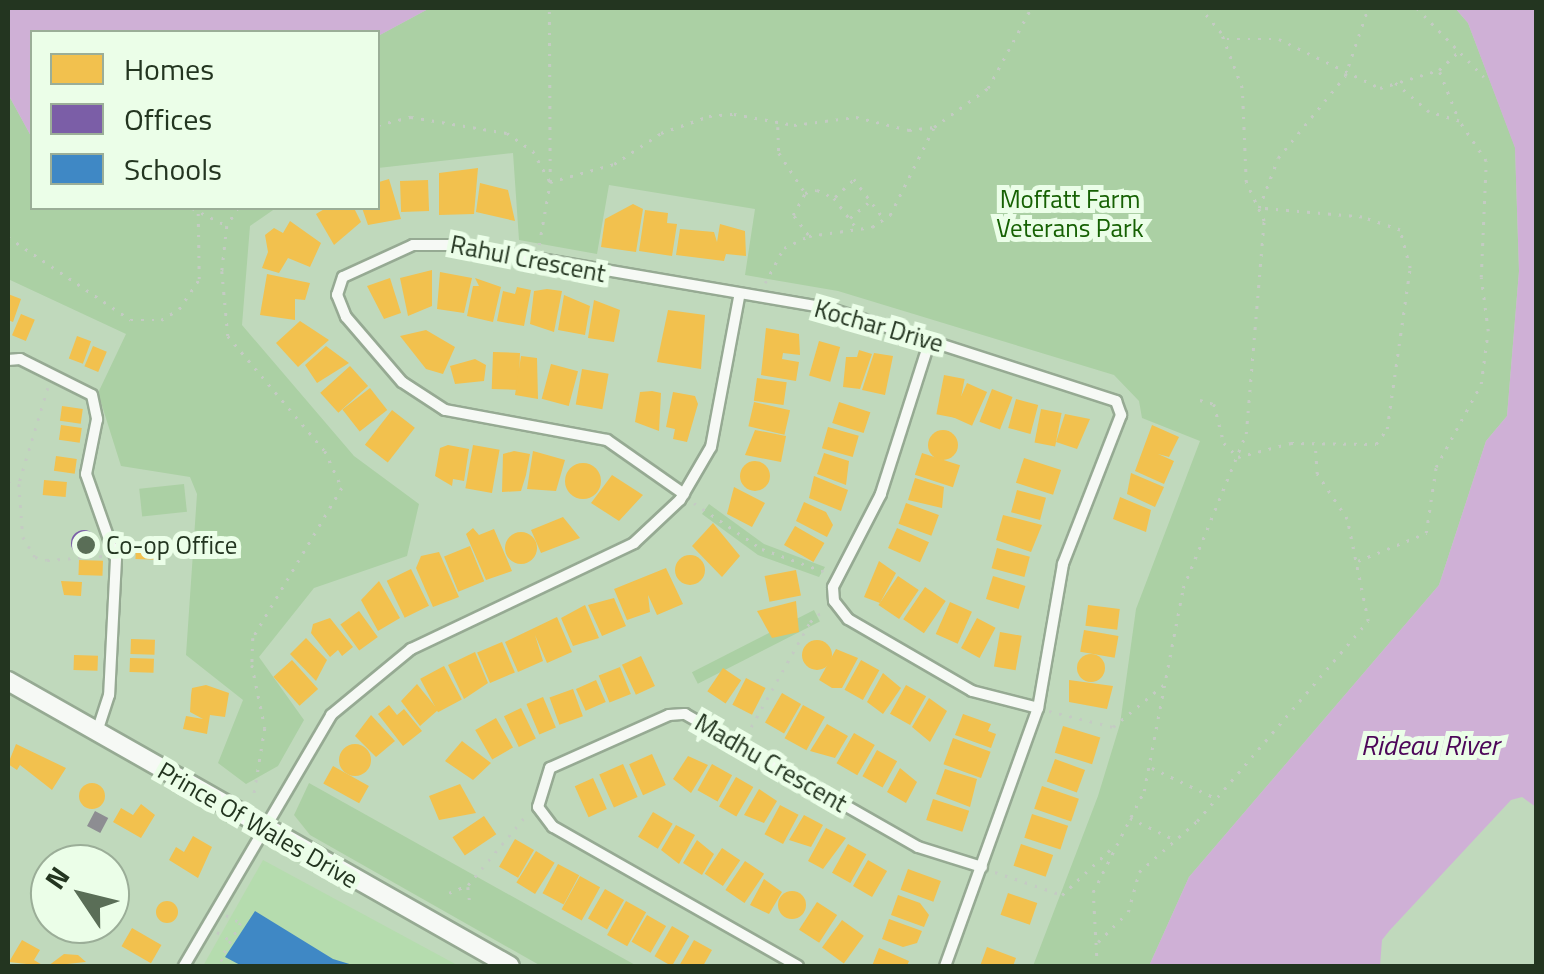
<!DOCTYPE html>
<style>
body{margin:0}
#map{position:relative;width:1544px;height:974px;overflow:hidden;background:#c0d9bc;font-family:"Titillium Web",sans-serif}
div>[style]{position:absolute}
.built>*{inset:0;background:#b5dcae}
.green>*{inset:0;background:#abd0a4;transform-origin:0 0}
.water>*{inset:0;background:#cfb0d6}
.homes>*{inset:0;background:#f2c14e;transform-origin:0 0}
.round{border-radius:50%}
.offices>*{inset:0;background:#7b5ea7}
.schools>*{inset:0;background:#3f88c5}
.industry>*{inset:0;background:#8d8d92;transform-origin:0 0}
.path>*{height:2.5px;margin-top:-1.25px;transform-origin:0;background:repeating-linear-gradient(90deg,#c4cbc3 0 2.5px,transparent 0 10.5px)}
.roads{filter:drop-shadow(2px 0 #96aa93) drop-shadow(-2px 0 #96aa93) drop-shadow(0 2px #96aa93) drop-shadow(0 -2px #96aa93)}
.street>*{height:10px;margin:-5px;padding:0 5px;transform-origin:5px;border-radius:5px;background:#f6f9f5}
.primary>*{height:18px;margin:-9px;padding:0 9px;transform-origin:9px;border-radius:9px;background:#f6f9f5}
.dots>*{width:28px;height:28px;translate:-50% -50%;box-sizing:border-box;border:5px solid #ebfee8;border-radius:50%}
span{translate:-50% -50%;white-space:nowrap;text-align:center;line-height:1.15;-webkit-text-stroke:10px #ebfee8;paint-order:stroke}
.park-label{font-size:25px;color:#166103}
.street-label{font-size:25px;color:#233520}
.poi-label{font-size:25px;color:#233520}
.left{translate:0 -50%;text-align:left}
.water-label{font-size:28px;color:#4d0759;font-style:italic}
.frame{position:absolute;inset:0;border:10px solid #233520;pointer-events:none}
.legend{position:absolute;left:30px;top:30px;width:350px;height:180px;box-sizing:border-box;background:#ebfee8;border:2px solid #9bae98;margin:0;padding:12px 18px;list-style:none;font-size:30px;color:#233520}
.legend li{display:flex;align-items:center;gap:20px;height:50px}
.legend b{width:50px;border:2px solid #9bae98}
.north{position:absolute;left:30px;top:844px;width:100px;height:100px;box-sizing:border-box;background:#ebfee8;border:2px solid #9bae98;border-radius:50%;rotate:305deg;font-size:28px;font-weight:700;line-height:40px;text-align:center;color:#233520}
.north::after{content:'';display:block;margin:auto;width:35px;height:45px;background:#5a6e57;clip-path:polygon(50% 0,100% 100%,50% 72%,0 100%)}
</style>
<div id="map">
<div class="built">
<div style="clip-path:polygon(263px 860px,459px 966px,203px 966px)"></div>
</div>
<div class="green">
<div style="clip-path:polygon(430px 8px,1455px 8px,1468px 23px,1515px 147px,1519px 271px,1507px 416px,1486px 441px,1439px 585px,1189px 877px,1149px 966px,1033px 966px,1098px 796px,1120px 724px,1136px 609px,1200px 441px,1142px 418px,1139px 401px,1114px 375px,838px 291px,745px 275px,755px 209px,609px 185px,597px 254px,519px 240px,513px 153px,378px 168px,378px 36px)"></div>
<div style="clip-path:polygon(8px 94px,32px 138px,32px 208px,276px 208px,250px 226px,242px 325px,354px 456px,419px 504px,407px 556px,314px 588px,259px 657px,304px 720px,278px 766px,246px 784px,218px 763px,243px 700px,186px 655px,197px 494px,190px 477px,121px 466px,98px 393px,126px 334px,8px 279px)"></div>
<div style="left:184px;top:484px;width:28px;height:45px;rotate:84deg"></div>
<div style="clip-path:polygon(709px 504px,764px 544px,825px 567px,819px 577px,758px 555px,702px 514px)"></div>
<div style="left:814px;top:610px;width:13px;height:137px;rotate:63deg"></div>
<div style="clip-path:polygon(309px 783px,637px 966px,541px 966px,310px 835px,294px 815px)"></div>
</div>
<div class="water">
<div style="clip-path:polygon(8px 8px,430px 8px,378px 36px,32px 32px,32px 138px,8px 94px)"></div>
<div style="clip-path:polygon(1455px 8px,1536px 8px,1536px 807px,1522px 797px,1511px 800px,1390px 930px,1382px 940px,1380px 966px,1149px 966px,1189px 877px,1439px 585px,1486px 441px,1507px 416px,1519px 271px,1515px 148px,1468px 23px)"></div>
</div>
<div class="homes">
<div style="clip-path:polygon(478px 168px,474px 214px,439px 215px,439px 173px)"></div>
<div style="clip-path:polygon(389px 179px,401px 219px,368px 225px,362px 208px,378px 208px,379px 182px)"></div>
<div style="left:428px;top:180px;width:31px;height:28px;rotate:88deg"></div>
<div style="clip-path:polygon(480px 183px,508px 190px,515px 221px,476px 212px)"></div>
<div style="clip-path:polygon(633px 204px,643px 209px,636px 252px,601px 247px,605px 219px)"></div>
<div style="clip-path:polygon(326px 208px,354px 208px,361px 222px,334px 245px,316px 214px)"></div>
<div style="clip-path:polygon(645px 210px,668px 213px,667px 223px,677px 224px,672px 256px,639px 251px)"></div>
<div style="clip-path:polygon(290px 221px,321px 243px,310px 267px,288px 258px,279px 273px,262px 268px,268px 252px,265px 235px,274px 228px,283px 233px)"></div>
<div style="clip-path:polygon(720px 224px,745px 231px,746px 256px,726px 254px,724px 261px,676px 255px,680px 229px,714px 232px,717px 242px)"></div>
<div style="clip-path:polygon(432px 270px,432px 306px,408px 316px,400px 278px)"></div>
<div style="clip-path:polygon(440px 272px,472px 278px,464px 313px,437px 309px)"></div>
<div style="clip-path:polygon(267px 274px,310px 283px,305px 300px,295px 299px,295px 320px,260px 315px)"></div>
<div style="clip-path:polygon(390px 278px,401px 313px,384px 319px,367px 286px)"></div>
<div style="clip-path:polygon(475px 278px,501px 287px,493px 322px,467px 316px,473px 286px,479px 286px)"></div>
<div style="clip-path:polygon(517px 287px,531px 290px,524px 326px,497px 321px,503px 291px,515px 294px)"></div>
<div style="clip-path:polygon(547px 289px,562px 291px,554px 332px,530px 324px,534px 291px)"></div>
<div style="clip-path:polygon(8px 294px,21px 299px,13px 322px,8px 320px)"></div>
<div style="clip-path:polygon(564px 295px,590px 306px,585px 335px,558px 330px)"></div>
<div style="clip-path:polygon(594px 300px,620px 310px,614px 342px,588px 338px)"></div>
<div style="clip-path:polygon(668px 310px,705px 315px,701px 369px,657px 362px)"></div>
<div style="left:21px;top:314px;width:15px;height:23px;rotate:23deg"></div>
<div style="clip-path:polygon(300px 321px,329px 340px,298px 367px,276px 343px)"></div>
<div style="clip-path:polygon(766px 328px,799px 334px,800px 355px,783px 353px,782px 359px,799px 362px,796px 381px,761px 375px)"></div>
<div style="clip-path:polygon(426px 330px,455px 347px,443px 374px,426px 369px,400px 336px)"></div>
<div style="left:77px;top:336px;width:15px;height:24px;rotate:20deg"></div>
<div style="left:819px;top:341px;width:22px;height:36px;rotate:16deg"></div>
<div style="left:93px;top:346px;width:15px;height:22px;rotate:23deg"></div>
<div style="clip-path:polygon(326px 346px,349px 363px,317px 383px,305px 365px)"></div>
<div style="clip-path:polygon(859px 350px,872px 354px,860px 389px,843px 387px,846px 357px,857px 357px)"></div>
<div style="left:493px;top:352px;width:27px;height:37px;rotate:2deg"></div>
<div style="clip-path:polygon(874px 353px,893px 356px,885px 395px,862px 390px)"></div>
<div style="clip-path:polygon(521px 356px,537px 358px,538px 399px,515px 395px)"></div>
<div style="clip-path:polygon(475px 359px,486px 365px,484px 381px,455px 384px,450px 366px)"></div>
<div style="left:551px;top:364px;width:28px;height:36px;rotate:15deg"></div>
<div style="left:350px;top:366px;width:27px;height:40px;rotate:48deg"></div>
<div style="left:582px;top:369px;width:27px;height:36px;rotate:10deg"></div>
<div style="left:944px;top:375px;width:21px;height:40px;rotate:11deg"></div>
<div style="left:757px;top:378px;width:30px;height:23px;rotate:8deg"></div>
<div style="left:967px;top:383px;width:22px;height:37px;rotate:24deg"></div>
<div style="left:370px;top:388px;width:28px;height:35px;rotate:52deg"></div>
<div style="left:992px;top:389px;width:22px;height:35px;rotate:21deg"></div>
<div style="clip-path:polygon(652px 391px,661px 393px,659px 431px,635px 422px,640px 392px)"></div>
<div style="clip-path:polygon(673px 392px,695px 396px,698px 404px,687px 442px,673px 439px,675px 429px,666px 427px)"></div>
<div style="left:1016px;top:399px;width:23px;height:30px;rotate:15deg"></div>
<div style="left:754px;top:402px;width:37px;height:25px;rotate:13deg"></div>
<div style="left:839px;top:402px;width:33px;height:22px;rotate:18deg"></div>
<div style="left:62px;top:406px;width:21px;height:15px;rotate:8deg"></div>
<div style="left:1041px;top:409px;width:21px;height:34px;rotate:11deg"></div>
<div style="left:392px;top:410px;width:29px;height:44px;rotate:38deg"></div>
<div style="clip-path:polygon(1065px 414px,1090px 419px,1077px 449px,1056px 442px)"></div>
<div style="left:61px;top:425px;width:21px;height:15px;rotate:8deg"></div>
<div style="clip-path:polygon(1152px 425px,1179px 437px,1169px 457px,1158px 454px,1174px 461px,1164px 484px,1135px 471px)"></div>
<div style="left:828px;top:427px;width:32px;height:22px;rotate:16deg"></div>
<div class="round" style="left:928px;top:430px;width:30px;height:30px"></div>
<div style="clip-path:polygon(755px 430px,786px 436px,781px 462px,745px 455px)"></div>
<div style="clip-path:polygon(448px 445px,469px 449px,464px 481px,453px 479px,452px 486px,435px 476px,440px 448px)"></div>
<div style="left:473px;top:445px;width:27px;height:44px;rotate:10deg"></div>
<div style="clip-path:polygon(514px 451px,530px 454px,526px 475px,521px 491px,502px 492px,503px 454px)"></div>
<div style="clip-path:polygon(533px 451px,565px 460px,556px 491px,527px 489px)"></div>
<div style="clip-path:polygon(824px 453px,849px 461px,846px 485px,817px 474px)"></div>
<div style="left:922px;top:453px;width:40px;height:23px;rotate:18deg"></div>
<div style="left:56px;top:456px;width:21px;height:15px;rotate:8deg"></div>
<div style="left:1024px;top:458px;width:39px;height:26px;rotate:18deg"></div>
<div class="round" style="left:740px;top:461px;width:30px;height:30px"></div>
<div class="round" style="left:565px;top:463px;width:36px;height:36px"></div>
<div style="clip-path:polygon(1131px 473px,1164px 487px,1155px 507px,1127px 494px)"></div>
<div style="clip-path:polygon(612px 475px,643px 495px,619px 521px,591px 503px)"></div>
<div style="clip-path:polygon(814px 476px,848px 490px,841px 511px,809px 498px)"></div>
<div style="clip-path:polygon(915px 478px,944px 487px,942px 508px,908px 500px)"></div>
<div style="left:44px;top:480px;width:23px;height:15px;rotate:5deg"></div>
<div style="clip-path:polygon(734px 487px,765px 503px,752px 527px,727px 514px)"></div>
<div style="left:1017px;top:490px;width:30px;height:23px;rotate:15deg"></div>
<div style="clip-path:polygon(1120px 497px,1151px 510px,1146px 532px,1113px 519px)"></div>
<div style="clip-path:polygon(804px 502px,826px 512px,833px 525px,827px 537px,796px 521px)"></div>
<div style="left:906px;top:503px;width:35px;height:22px;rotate:20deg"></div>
<div style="clip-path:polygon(1003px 515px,1042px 525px,1031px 552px,996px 540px)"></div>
<div style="clip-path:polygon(563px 517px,580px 538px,541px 553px,531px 530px)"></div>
<div style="clip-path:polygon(713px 523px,740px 556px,722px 577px,692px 546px)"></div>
<div style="left:795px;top:526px;width:34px;height:22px;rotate:30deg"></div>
<div style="clip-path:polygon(473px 528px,479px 535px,494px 529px,512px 571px,486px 580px,466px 534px)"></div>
<div style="left:897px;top:528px;width:35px;height:22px;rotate:24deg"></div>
<div class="round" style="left:505px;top:532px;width:32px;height:32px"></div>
<div style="left:136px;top:544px;width:23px;height:15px;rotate:2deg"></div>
<div style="left:470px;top:546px;width:38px;height:28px;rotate:68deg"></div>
<div style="left:997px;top:548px;width:34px;height:21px;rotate:15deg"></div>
<div style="clip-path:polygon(439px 552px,459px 597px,433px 607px,416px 568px,421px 556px)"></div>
<div class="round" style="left:675px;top:555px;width:30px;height:30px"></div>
<div style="left:79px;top:560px;width:24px;height:15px;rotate:2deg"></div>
<div style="clip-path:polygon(879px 561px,896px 573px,880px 603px,864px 597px)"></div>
<div style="clip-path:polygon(666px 568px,683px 604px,657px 615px,648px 595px,650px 612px,627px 620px,614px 589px)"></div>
<div style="left:411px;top:569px;width:41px;height:27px;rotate:64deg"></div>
<div style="left:796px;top:570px;width:26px;height:32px;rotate:79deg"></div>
<div style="left:898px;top:576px;width:25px;height:35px;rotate:34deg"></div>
<div style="left:993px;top:576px;width:34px;height:24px;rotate:17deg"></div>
<div style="clip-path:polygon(61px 581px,82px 582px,81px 596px,64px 595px)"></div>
<div style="clip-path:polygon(379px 581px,400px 618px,378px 631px,361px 600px)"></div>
<div style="left:925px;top:587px;width:25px;height:39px;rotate:34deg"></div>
<div style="clip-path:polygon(614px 598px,626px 626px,602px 636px,588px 605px)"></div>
<div style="clip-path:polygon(796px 601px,799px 632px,772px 638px,757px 611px)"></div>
<div style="left:950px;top:602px;width:24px;height:35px;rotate:24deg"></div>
<div style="clip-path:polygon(585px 605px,599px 638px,573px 646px,561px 618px)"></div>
<div style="left:1088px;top:605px;width:32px;height:21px;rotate:7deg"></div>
<div style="left:359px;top:611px;width:32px;height:23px;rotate:54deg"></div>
<div style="clip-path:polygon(557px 617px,572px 652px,547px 663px,535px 635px,543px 661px,518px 672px,505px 642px)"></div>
<div style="clip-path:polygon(330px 618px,353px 647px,342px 656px,338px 650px,330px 657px,311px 633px,313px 624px)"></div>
<div style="left:977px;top:618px;width:21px;height:34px;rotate:28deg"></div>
<div style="left:1084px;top:630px;width:35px;height:22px;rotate:10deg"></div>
<div style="left:1000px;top:632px;width:22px;height:35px;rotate:10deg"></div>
<div style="clip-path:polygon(306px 638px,327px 660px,316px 681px,290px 654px)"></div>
<div style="left:131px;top:639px;width:24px;height:15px;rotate:2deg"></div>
<div class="round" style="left:802px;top:640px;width:30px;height:30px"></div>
<div style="left:502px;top:642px;width:33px;height:27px;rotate:67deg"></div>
<div style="clip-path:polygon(836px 649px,858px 658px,842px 688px,832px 688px,819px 680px)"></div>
<div style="clip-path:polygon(475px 652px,488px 683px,464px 699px,448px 665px)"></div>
<div class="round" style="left:1077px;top:654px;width:28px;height:28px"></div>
<div style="left:74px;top:655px;width:24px;height:15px;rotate:2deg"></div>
<div style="left:641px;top:656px;width:33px;height:21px;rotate:65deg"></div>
<div style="left:130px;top:658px;width:24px;height:14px;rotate:2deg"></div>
<div style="left:292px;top:660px;width:39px;height:25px;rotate:48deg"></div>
<div style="left:861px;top:660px;width:21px;height:34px;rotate:29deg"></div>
<div style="left:444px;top:666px;width:38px;height:27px;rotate:62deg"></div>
<div style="left:620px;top:667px;width:29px;height:23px;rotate:68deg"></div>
<div style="left:723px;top:668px;width:22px;height:28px;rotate:34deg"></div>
<div style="clip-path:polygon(883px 673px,901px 688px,883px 714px,867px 702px)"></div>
<div style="left:746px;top:678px;width:22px;height:30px;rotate:27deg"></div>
<div style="left:596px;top:680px;width:24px;height:22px;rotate:66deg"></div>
<div style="clip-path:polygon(1069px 680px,1113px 686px,1107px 709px,1069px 702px)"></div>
<div style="clip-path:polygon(417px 684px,438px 710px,420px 726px,401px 701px)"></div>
<div style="clip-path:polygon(206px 685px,229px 693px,225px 717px,210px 715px,207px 734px,183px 729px,186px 716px,203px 719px,190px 712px,191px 695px,192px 688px)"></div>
<div style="left:906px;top:685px;width:23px;height:33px;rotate:29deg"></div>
<div style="left:573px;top:689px;width:29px;height:25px;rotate:70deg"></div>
<div style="left:782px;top:693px;width:22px;height:34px;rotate:30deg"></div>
<div style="left:543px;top:697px;width:33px;height:18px;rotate:67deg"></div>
<div style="clip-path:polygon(929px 698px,947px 711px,930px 742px,912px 727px)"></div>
<div style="clip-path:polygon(389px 705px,397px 715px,404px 709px,422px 731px,403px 746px,378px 714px)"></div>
<div style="left:803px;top:705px;width:25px;height:38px;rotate:29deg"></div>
<div style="left:521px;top:708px;width:34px;height:19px;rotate:64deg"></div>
<div style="clip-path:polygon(963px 714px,991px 724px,988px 731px,996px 734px,991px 748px,955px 735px)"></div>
<div style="clip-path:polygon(371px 715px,395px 741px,376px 757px,355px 736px)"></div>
<div style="left:496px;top:718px;width:34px;height:24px;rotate:60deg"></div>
<div style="clip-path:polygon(827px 724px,848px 736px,835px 758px,810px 751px)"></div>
<div style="left:1063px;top:726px;width:39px;height:28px;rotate:17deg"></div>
<div style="left:854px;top:733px;width:24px;height:35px;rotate:30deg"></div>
<div style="left:953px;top:738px;width:40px;height:28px;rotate:20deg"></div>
<div style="clip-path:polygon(462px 741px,491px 763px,473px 780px,445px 761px)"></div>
<div class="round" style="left:339px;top:744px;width:32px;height:32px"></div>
<div style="clip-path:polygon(16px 744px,66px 768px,52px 790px,20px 765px,17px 770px,8px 764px)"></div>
<div style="left:877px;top:750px;width:23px;height:30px;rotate:29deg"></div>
<div style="left:652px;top:754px;width:34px;height:25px;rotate:66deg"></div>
<div style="clip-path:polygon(688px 756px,708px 765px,691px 793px,673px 779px)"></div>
<div style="left:1055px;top:759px;width:32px;height:24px;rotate:20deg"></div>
<div style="left:623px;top:764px;width:36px;height:26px;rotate:66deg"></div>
<div style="left:712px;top:764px;width:23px;height:30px;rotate:29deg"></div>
<div style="left:333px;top:766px;width:41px;height:20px;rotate:29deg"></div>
<div style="clip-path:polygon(900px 768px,917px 782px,906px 803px,887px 792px)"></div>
<div style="clip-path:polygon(945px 769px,977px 779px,970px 807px,936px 794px)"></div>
<div style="left:736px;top:777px;width:20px;height:34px;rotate:30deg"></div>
<div style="left:593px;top:778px;width:34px;height:20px;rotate:66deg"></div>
<div class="round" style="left:79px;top:783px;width:26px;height:26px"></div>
<div style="clip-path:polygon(460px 784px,476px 813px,439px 820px,429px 796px)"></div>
<div style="left:1042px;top:786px;width:39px;height:24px;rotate:19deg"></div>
<div style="clip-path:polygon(759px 789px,777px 801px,764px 823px,744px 815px)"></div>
<div style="left:933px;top:799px;width:38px;height:22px;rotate:18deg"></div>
<div style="clip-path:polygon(141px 804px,155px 815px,141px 838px,113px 822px,121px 808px,133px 815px)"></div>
<div style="left:780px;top:805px;width:21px;height:33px;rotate:28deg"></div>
<div style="left:653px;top:812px;width:23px;height:29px;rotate:31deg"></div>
<div style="left:1032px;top:814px;width:38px;height:25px;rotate:18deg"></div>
<div style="clip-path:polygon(804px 815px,823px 825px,811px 847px,789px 840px)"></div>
<div style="left:484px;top:816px;width:22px;height:38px;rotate:56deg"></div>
<div style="clip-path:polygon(676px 825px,695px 835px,679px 864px,661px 850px)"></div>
<div style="clip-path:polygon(826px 828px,846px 838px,823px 869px,808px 861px)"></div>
<div style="clip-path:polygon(193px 836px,212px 847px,198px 878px,169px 860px,176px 847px,184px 852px)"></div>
<div style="left:515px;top:839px;width:22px;height:32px;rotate:30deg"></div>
<div style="clip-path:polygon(697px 840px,714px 854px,702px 875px,683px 863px)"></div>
<div style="left:848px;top:844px;width:21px;height:33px;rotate:29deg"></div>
<div style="left:1021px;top:844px;width:34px;height:23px;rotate:19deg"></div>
<div style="left:722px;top:848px;width:22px;height:31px;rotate:34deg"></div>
<div style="left:536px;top:851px;width:22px;height:37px;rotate:32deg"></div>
<div style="left:868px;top:860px;width:22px;height:30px;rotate:30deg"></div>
<div style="left:745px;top:861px;width:23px;height:35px;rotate:34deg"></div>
<div style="left:558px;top:864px;width:24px;height:33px;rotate:28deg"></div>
<div style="left:908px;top:869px;width:35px;height:22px;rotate:20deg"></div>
<div style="left:580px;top:876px;width:23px;height:38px;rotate:29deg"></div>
<div style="clip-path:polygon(764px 879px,782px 892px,769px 914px,750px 905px)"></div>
<div style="left:605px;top:889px;width:22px;height:34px;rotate:30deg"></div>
<div class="round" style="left:778px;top:891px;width:28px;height:28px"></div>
<div style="left:1008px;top:893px;width:31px;height:23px;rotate:19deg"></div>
<div style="clip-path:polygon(898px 895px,920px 903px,929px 915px,924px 927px,891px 915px)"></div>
<div style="left:626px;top:901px;width:23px;height:39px;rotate:29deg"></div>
<div class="round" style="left:156px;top:901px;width:22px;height:22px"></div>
<div style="left:817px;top:902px;width:24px;height:33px;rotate:33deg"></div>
<div style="left:647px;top:915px;width:22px;height:31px;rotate:30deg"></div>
<div style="clip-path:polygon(889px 919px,922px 931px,917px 943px,903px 947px,882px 939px)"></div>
<div style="left:842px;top:920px;width:27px;height:34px;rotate:36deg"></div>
<div style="left:672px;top:926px;width:20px;height:35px;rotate:30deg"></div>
<div style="left:132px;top:928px;width:34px;height:21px;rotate:30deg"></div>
<div style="clip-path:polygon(22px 940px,40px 950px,34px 960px,44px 966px,9px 962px)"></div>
<div style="clip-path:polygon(694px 940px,712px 950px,703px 966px,679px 966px)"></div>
<div style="clip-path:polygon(987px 947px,1016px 958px,1013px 966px,980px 966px)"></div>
<div style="clip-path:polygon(879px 948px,909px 961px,907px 966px,872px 966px)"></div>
<div style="clip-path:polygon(64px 954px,78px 955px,86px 962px,48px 966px)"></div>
</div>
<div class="offices">
<div class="round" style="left:71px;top:530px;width:26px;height:26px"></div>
</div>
<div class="schools">
<div style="clip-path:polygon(255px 911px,333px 959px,356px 966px,242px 966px,225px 957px)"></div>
</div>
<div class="industry">
<div style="left:95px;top:811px;width:15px;height:17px;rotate:28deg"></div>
</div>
<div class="path">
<div style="left:1417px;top:8px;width:96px;rotate:45.8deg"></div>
<div style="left:1227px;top:39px;width:52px"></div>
<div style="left:1279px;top:39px;width:112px;rotate:25.9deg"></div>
<div style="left:1380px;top:88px;width:62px;rotate:-17deg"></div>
<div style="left:1439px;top:70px;width:26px;rotate:-43deg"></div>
<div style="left:1440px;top:72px;width:52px;rotate:68.4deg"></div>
<div style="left:378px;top:125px;width:34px;rotate:-14deg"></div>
<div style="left:411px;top:117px;width:97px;rotate:9.5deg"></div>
<div style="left:507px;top:133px;width:32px;rotate:35deg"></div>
<div style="left:533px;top:151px;width:35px;rotate:61deg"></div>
<div style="left:550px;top:182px;width:66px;rotate:-15.7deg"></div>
<div style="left:614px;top:164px;width:56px;rotate:-33.4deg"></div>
<div style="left:661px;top:133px;width:51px;rotate:-19.5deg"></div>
<div style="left:709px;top:116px;width:25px;rotate:-5deg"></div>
<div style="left:734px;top:114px;width:61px;rotate:10.4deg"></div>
<div style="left:794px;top:125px;width:63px;rotate:-7.4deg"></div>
<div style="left:856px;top:117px;width:55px;rotate:13.8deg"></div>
<div style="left:909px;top:130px;width:25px;rotate:-7deg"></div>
<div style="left:934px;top:127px;width:67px;rotate:-35.8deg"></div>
<div style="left:988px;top:88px;width:91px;rotate:-61.7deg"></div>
<div style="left:778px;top:127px;width:26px;rotate:88deg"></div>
<div style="left:779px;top:153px;width:45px;rotate:56.7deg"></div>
<div style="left:835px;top:197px;width:26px;rotate:-43deg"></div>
<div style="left:854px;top:179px;width:50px;rotate:53.1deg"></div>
<div style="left:192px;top:208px;width:38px;rotate:27deg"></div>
<div style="left:238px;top:208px;width:21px;rotate:121deg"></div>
<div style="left:227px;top:226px;width:45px;rotate:96.3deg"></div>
<div style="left:222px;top:271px;width:65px;rotate:84.7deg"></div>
<div style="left:228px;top:336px;width:150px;rotate:49.9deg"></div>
<div style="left:325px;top:451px;width:41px;rotate:65.3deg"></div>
<div style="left:342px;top:488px;width:174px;rotate:120.7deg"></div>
<div style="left:253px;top:638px;width:27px;rotate:92deg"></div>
<div style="left:252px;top:665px;width:64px;rotate:78.3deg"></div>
<div style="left:265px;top:728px;width:68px;rotate:99.3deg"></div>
<div style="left:850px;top:218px;width:25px;rotate:-40deg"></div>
<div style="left:808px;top:235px;width:25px;rotate:-127deg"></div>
<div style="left:793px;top:215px;width:25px;rotate:-61deg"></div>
<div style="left:805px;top:193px;width:12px;rotate:-14deg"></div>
<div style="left:817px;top:190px;width:19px;rotate:25deg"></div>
<div style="left:834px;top:198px;width:39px;rotate:53deg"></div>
<div style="left:8px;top:237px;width:148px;rotate:34deg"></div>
<div style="left:131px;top:320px;width:30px"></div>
<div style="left:161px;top:320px;width:21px;rotate:-31deg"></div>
<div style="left:179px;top:309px;width:36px;rotate:-56deg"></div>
<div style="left:199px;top:279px;width:66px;rotate:-90.9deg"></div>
<div style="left:539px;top:245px;width:64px;rotate:-80.1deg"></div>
<div style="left:550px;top:182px;width:174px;rotate:-90.3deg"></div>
<div style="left:765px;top:283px;width:40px;rotate:-62deg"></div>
<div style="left:784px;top:248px;width:28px;rotate:-26deg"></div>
<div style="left:809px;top:236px;width:64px;rotate:-8.1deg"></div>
<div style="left:872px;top:227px;width:22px;rotate:-34deg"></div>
<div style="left:890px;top:215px;width:98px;rotate:-63.4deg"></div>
<div style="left:48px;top:388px;width:100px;rotate:106.8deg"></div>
<div style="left:19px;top:484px;width:53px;rotate:85.7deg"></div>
<div style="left:23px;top:537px;width:23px;rotate:59deg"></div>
<div style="left:35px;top:557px;width:12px;rotate:14deg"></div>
<div style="left:47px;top:560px;width:57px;rotate:-4deg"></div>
<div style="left:1200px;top:400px;width:15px;rotate:16deg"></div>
<div style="left:1214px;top:404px;width:40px;rotate:75.6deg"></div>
<div style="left:1224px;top:443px;width:20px;rotate:45deg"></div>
<div style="left:1238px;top:457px;width:55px;rotate:-14.8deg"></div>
<div style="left:1291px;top:443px;width:85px;rotate:0.7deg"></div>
<div style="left:1376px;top:444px;width:19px;rotate:-54deg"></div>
<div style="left:1387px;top:429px;width:163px;rotate:-81.9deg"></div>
<div style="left:1410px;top:268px;width:39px;rotate:-105deg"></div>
<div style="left:1400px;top:230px;width:40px;rotate:-161.1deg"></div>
<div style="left:1362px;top:217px;width:103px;rotate:-175deg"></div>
<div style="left:1259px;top:208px;width:53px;rotate:-69.2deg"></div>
<div style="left:1278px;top:158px;width:106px;rotate:-50.7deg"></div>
<div style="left:1345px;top:76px;width:72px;rotate:-71.3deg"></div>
<div style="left:8px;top:483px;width:11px;rotate:5deg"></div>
<div style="left:694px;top:503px;width:82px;rotate:34.1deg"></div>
<div style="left:762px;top:549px;width:70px;rotate:20deg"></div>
<div style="left:1358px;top:561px;width:74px;rotate:-22.4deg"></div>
<div style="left:1426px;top:533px;width:67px;rotate:-81.4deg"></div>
<div style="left:1436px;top:467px;width:94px;rotate:-61.5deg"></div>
<div style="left:1481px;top:384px;width:53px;rotate:-82.5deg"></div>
<div style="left:1488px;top:331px;width:54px;rotate:-97.4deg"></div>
<div style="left:1481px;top:277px;width:116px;rotate:-87.5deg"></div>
<div style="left:1486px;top:161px;width:48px;rotate:-124deg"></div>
<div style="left:1459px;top:121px;width:31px;rotate:-163deg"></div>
<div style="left:1429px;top:112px;width:45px;rotate:-139.5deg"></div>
<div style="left:1049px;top:711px;width:66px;rotate:14deg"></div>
<div style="left:1113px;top:727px;width:70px;rotate:-39.8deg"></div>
<div style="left:746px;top:736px;width:131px;rotate:-60.7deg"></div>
<div style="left:810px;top:622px;width:21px;rotate:-41deg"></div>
<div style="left:1152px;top:768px;width:68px;rotate:25.4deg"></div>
<div style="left:1130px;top:818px;width:50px;rotate:26.1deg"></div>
<div style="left:995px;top:872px;width:71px;rotate:18.9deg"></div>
<div style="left:1062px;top:895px;width:70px;rotate:-43.3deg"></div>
<div style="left:468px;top:887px;width:17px;rotate:83deg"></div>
<div style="left:449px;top:893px;width:21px;rotate:-23deg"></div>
<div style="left:468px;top:885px;width:94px;rotate:-50.2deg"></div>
<div style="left:226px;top:915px;width:17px;rotate:28deg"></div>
<div style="left:241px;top:923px;width:41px;rotate:119.1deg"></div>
<div style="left:221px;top:959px;width:10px;rotate:45deg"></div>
<div style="left:217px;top:932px;width:15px;rotate:32deg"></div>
<div style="left:1098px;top:942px;width:42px;rotate:-45deg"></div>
<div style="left:1128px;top:912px;width:41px;rotate:-74.6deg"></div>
<div style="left:1139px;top:872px;width:77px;rotate:-41.3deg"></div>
<div style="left:1197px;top:821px;width:263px;rotate:-49.5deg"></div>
<div style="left:1368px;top:621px;width:104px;rotate:-101.6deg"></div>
<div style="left:1347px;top:519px;width:54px;rotate:-123.7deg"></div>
<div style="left:1317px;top:474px;width:28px;rotate:-94deg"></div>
<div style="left:1097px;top:966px;width:74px;rotate:-93.1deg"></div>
<div style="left:1093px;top:892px;width:113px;rotate:-63.2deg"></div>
<div style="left:1144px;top:791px;width:207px;rotate:-79.1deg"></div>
<div style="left:1183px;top:588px;width:166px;rotate:-67.8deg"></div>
<div style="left:1246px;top:434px;width:214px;rotate:-85.2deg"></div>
<div style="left:1264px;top:221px;width:43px;rotate:-114.8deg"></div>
<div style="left:1246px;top:182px;width:94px;rotate:-92.4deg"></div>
<div style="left:1242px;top:88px;width:59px;rotate:-110.9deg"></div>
<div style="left:1221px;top:33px;width:33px;rotate:-130deg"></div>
</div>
<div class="roads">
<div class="street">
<div style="left:930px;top:340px;width:162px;rotate:107.7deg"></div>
<div style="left:881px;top:494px;width:105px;rotate:117.3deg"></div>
<div style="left:833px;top:587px;width:14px;rotate:86deg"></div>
<div style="left:834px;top:601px;width:23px;rotate:52deg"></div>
<div style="left:848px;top:619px;width:143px;rotate:30.1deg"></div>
<div style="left:972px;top:691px;width:68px;rotate:14.4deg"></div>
<div style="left:8px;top:360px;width:12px;rotate:-5deg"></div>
<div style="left:20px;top:359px;width:80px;rotate:26.6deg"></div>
<div style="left:92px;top:395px;width:25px;rotate:78deg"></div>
<div style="left:97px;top:419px;width:56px;rotate:101.3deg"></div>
<div style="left:86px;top:474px;width:90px;rotate:70.6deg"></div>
<div style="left:116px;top:559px;width:136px;rotate:92.9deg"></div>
<div style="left:109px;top:695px;width:40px;rotate:108deg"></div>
<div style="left:684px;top:494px;width:94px;rotate:-145deg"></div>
<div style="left:607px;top:440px;width:165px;rotate:-169.5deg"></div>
<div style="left:445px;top:410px;width:51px;rotate:-146.9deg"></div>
<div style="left:402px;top:382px;width:86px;rotate:-130.7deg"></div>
<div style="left:346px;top:317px;width:24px;rotate:-112deg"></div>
<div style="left:337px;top:295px;width:19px;rotate:-72deg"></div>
<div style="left:343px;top:277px;width:77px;rotate:-24.6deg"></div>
<div style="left:413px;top:245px;width:46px"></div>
<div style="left:459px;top:245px;width:374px;rotate:9.7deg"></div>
<div style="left:828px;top:308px;width:303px;rotate:17.9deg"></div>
<div style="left:1116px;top:401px;width:15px;rotate:70deg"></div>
<div style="left:1121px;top:415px;width:160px;rotate:111.3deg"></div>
<div style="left:1063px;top:564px;width:146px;rotate:99.8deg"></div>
<div style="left:1038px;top:708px;width:274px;rotate:109.8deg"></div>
<div style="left:184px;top:966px;width:291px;rotate:-59.6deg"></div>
<div style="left:331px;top:715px;width:104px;rotate:-39.5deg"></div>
<div style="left:411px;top:649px;width:247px;rotate:-25.4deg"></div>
<div style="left:634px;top:543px;width:63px;rotate:-43.1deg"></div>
<div style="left:680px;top:500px;width:61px;rotate:-59.7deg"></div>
<div style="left:711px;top:447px;width:153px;rotate:-79.4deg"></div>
<div style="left:798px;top:966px;width:282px;rotate:-150.4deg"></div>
<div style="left:553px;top:827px;width:25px;rotate:-127deg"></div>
<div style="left:538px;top:807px;width:41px;rotate:-72.9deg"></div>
<div style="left:550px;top:768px;width:130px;rotate:-24deg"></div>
<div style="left:669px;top:715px;width:16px;rotate:-4deg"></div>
<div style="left:685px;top:714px;width:268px;rotate:29.7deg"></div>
<div style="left:918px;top:847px;width:67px;rotate:17.4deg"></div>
</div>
<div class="primary">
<div style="left:8px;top:681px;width:577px;rotate:29.58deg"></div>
</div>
</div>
<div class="dots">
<div style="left:86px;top:545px;background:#5a6e57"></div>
</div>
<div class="park-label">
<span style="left:1070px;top:214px">Moffatt Farm<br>Veterans Park</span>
</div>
<div class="street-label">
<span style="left:528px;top:259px;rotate:11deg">Rahul Crescent</span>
<span style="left:879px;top:326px;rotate:16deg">Kochar Drive</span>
<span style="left:771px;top:763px;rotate:30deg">Madhu Crescent</span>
<span style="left:258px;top:825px;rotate:30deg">Prince Of Wales Drive</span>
</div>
<div class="poi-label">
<span class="left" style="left:106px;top:545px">Co-op Office</span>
</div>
<div class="water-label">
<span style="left:1430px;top:745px">Rideau River</span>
</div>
<div class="frame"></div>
<ul class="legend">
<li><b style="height:28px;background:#f2c14e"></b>Homes</li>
<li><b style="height:28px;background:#7b5ea7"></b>Offices</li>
<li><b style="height:28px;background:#3f88c5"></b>Schools</li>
</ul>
<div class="north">N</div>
</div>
